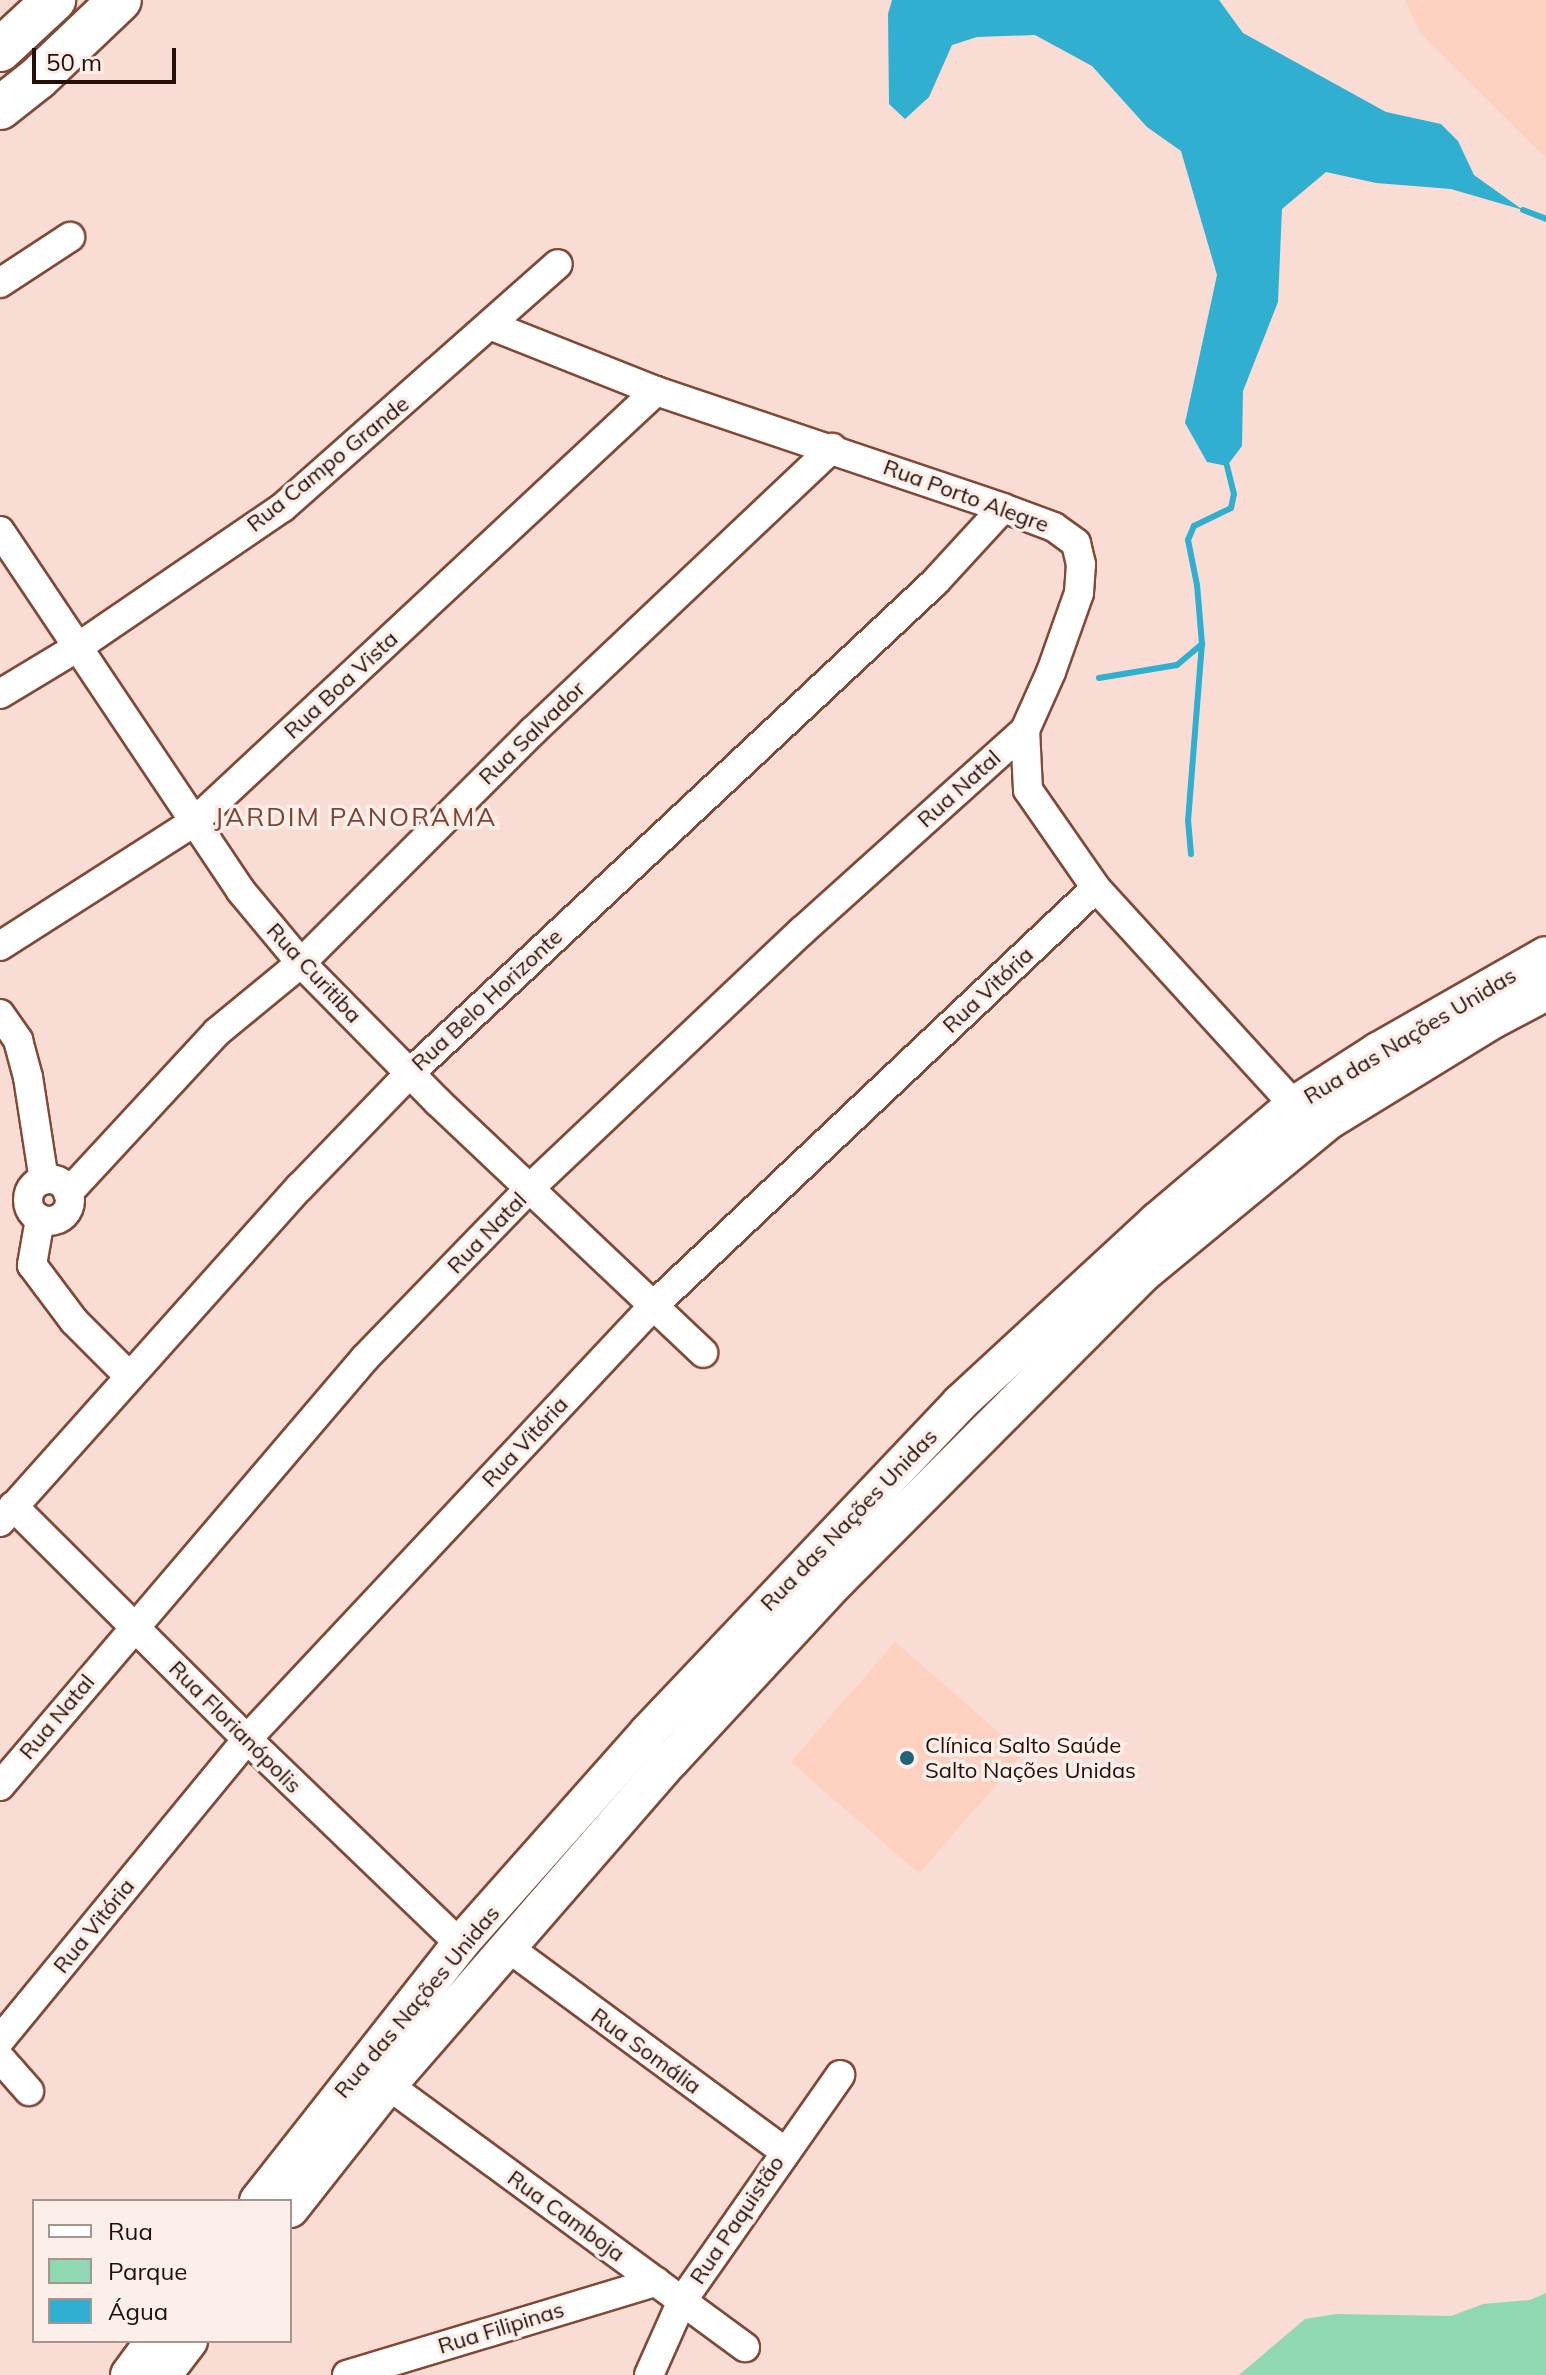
<!DOCTYPE html>
<meta charset="utf-8">
<style>
body{margin:0}
#map{position:relative;width:1546px;height:2375px;overflow:hidden;background:#f9ddd4;font-family:Mulish,sans-serif}
div>[style]{position:absolute}
.built>*{inset:0;background:#fdd0c0;transform-origin:0 0}
.green>*{inset:0;background:#90d8b1}
.water>*{inset:0;background:#30afd0}
.stream>*{height:6px;margin:-3px;padding:0 3px;transform-origin:3px;border-radius:3px;background:#30afd0}
.roads{filter:drop-shadow(2px 0 #824a36) drop-shadow(-2px 0 #824a36) drop-shadow(0 2px #824a36) drop-shadow(0 -2px #824a36)}
.minor>*{height:28px;margin:-14px;padding:0 14px;transform-origin:14px;border-radius:14px;background:#fff}
.minor>.ring{margin:-14px;padding:0;box-sizing:content-box;background:none;border:28px solid #fff;border-radius:50%}
.major>*{height:36px;margin:-18px;padding:0 18px;transform-origin:18px;border-radius:18px;background:#fff}
.highway>*{height:42px;margin:-21px;padding:0 21px;transform-origin:21px;border-radius:21px;background:#fff}
.dots>*{width:22px;height:22px;translate:-50% -50%;box-sizing:border-box;border:4px solid #fceee9;border-radius:50%}
span{translate:-50% -50%;white-space:nowrap;text-align:center;line-height:1.15;-webkit-text-stroke:7px #fceee9;paint-order:stroke}
.street-label{font-size:22px;color:#250f07}
.poi-label{font-size:22px;color:#250f07}
.left{translate:0 -50%;text-align:left}
.quarter-label{font-size:26px;color:#7c4532;letter-spacing:2px}
.legend{position:absolute;left:32px;top:2199px;width:260px;height:144px;box-sizing:border-box;background:#fceee9;border:2px solid #a6958f;margin:0;padding:10px 14px;list-style:none;font-size:24px;color:#250f07}
.legend li{display:flex;align-items:center;gap:16px;height:40px}
.legend b{width:40px;border:2px solid #a6958f}
.scale{position:absolute;left:32px;top:48px;width:144px;height:36px;box-sizing:border-box;border:4px solid #250f07;border-top:0;padding-left:10px;font-size:24px;line-height:28px;white-space:nowrap;color:#250f07;-webkit-text-stroke:6px #fceee9;paint-order:stroke}
</style>
<div id="map">
<div class="built">
<div style="clip-path:polygon(1405px 0,1546px 0,1546px 158px,1420px 33px)"></div>
<div style="left:895px;top:1642px;width:170px;height:159px;rotate:41deg"></div>
</div>
<div class="green">
<div style="clip-path:polygon(1546px 2293px,1546px 2375px,1239px 2375px,1305px 2319px,1336px 2314px,1451px 2316px,1483px 2304px,1530px 2300px)"></div>
</div>
<div class="water">
<div style="clip-path:polygon(892px 0,1219px 0,1243px 33px,1386px 112px,1441px 124px,1458px 141px,1474px 175px,1523px 210px,1451px 189px,1376px 183px,1326px 172px,1282px 209px,1278px 302px,1243px 391px,1242px 446px,1227px 466px,1207px 462px,1185px 423px,1217px 275px,1181px 151px,1147px 127px,1092px 66px,1035px 35px,977px 37px,952px 45px,929px 97px,905px 119px,889px 104px,888px 14px)"></div>
</div>
<div class="stream">
<div style="left:1523px;top:210px;width:25px;rotate:21deg"></div>
<div style="left:1099px;top:678px;width:79px;rotate:-9.5deg"></div>
<div style="left:1177px;top:665px;width:33px;rotate:-40deg"></div>
<div style="left:1191px;top:854px;width:33px;rotate:-95deg"></div>
<div style="left:1188px;top:821px;width:178px;rotate:-85.5deg"></div>
<div style="left:1202px;top:644px;width:59px;rotate:-94.8deg"></div>
<div style="left:1197px;top:585px;width:46px;rotate:-101.3deg"></div>
<div style="left:1188px;top:540px;width:15px;rotate:-67deg"></div>
<div style="left:1194px;top:526px;width:41px;rotate:-25.9deg"></div>
<div style="left:1231px;top:508px;width:14px;rotate:-78deg"></div>
<div style="left:1234px;top:494px;width:29px;rotate:-104deg"></div>
</div>
<div class="roads">
<div class="minor">
<div style="left:0;top:283px;width:84px;rotate:-33.3deg"></div>
<div style="left:492px;top:326px;width:176px;rotate:21.6deg"></div>
<div style="left:656px;top:391px;width:366px;rotate:18.6deg"></div>
<div style="left:1003px;top:508px;width:54px;rotate:20.4deg"></div>
<div style="left:1054px;top:527px;width:27px;rotate:36deg"></div>
<div style="left:1076px;top:543px;width:22px;rotate:77deg"></div>
<div style="left:1081px;top:564px;width:29px;rotate:94deg"></div>
<div style="left:1079px;top:593px;width:84px;rotate:109.5deg"></div>
<div style="left:1051px;top:672px;width:64px;rotate:114.1deg"></div>
<div style="left:1025px;top:730px;width:60px;rotate:87.1deg"></div>
<div style="left:1028px;top:790px;width:119px;rotate:55.2deg"></div>
<div style="left:1096px;top:888px;width:294px;rotate:47.6deg"></div>
<div style="left:0;top:531px;width:433px;rotate:56.2deg"></div>
<div style="left:241px;top:891px;width:94px;rotate:50.2deg"></div>
<div style="left:301px;top:963px;width:195px;rotate:45.4deg"></div>
<div style="left:438px;top:1102px;width:365px;rotate:43.4deg"></div>
<div style="left:0;top:694px;width:91px;rotate:-31.1deg"></div>
<div style="left:78px;top:647px;width:247px;rotate:-34.3deg"></div>
<div style="left:282px;top:508px;width:368px;rotate:-41.5deg"></div>
<div style="left:0;top:946px;width:230px;rotate:-32.6deg"></div>
<div style="left:194px;top:822px;width:632px;rotate:-43.01deg"></div>
<div style="left:0;top:1014px;width:32px;rotate:55deg"></div>
<div style="left:18px;top:1040px;width:38px;rotate:75deg"></div>
<div style="left:28px;top:1077px;width:104px;rotate:81.2deg"></div>
<div class="ring" style="left:28px;top:1179px;width:14px;height:14px"></div>
<div style="left:68px;top:1193px;width:219px;rotate:-47.2deg"></div>
<div style="left:217px;top:1032px;width:109px;rotate:-39.4deg"></div>
<div style="left:301px;top:963px;width:328px;rotate:-45deg"></div>
<div style="left:533px;top:731px;width:412px;rotate:-43.4deg"></div>
<div style="left:40px;top:1219px;width:47px;rotate:99.9deg"></div>
<div style="left:32px;top:1265px;width:70px;rotate:53.1deg"></div>
<div style="left:74px;top:1321px;width:76px;rotate:45deg"></div>
<div style="left:13px;top:1506px;width:330px;rotate:44.9deg"></div>
<div style="left:247px;top:1739px;width:296px;rotate:43.9deg"></div>
<div style="left:0;top:1522px;width:450px;rotate:-48.2deg"></div>
<div style="left:300px;top:1187px;width:158px;rotate:-46deg"></div>
<div style="left:410px;top:1073px;width:719px;rotate:-43.08deg"></div>
<div style="left:935px;top:582px;width:100px;rotate:-47.4deg"></div>
<div style="left:0;top:1786px;width:563px;rotate:-49.54deg"></div>
<div style="left:365px;top:1358px;width:235px;rotate:-45.9deg"></div>
<div style="left:529px;top:1189px;width:376px;rotate:-43.4deg"></div>
<div style="left:802px;top:931px;width:300px;rotate:-42deg"></div>
<div style="left:510px;top:1949px;width:340px;rotate:36.4deg"></div>
<div style="left:0;top:2040px;width:389px;rotate:-50.6deg"></div>
<div style="left:247px;top:1739px;width:594px;rotate:-46.84deg"></div>
<div style="left:653px;top:1306px;width:609px;rotate:-43.34deg"></div>
<div style="left:0;top:2058px;width:44px;rotate:48.7deg"></div>
<div style="left:388px;top:2085px;width:443px;rotate:36.3deg"></div>
<div style="left:347px;top:2375px;width:323px;rotate:-16.8deg"></div>
<div style="left:649px;top:2375px;width:81px;rotate:-66deg"></div>
<div style="left:682px;top:2301px;width:276px;rotate:-55deg"></div>
</div>
<div class="major">
<div style="left:258px;top:2201px;width:327px;rotate:-51.8deg"></div>
<div style="left:460px;top:1944px;width:283px;rotate:-48.4deg"></div>
<div style="left:648px;top:1732px;width:453px;rotate:-46.5deg"></div>
<div style="left:960px;top:1403px;width:268px;rotate:-42.7deg"></div>
<div style="left:1157px;top:1221px;width:180px;rotate:-40.3deg"></div>
<div style="left:1294px;top:1105px;width:100px;rotate:-32.7deg"></div>
<div style="left:1378px;top:1051px;width:193px;rotate:-29.7deg"></div>
<div style="left:290px;top:2209px;width:158px;rotate:-51.7deg"></div>
<div style="left:388px;top:2085px;width:431px;rotate:-49deg"></div>
<div style="left:671px;top:1760px;width:244px;rotate:-47.2deg"></div>
<div style="left:837px;top:1581px;width:435px;rotate:-45.1deg"></div>
<div style="left:1144px;top:1273px;width:237px;rotate:-39.5deg"></div>
<div style="left:1327px;top:1122px;width:195px;rotate:-31.6deg"></div>
<div style="left:1493px;top:1020px;width:60px;rotate:-27.8deg"></div>
<div style="left:129px;top:2375px;width:42px;rotate:-53.7deg"></div>
<div style="left:163px;top:2375px;width:43px;rotate:-52.6deg"></div>
</div>
<div class="highway">
<div style="left:0;top:50px;width:74px;rotate:-42.8deg"></div>
<div style="left:0;top:108px;width:48px;rotate:-38.3deg"></div>
<div style="left:38px;top:78px;width:113px;rotate:-43.6deg"></div>
</div>
</div>
<div class="dots">
<div style="left:907px;top:1758px;background:#216476"></div>
</div>
<div class="street-label">
<span style="left:328px;top:464px;rotate:-39deg">Rua Campo Grande</span>
<span style="left:966px;top:496px;rotate:20deg">Rua Porto Alegre</span>
<span style="left:341px;top:685px;rotate:-43deg">Rua Boa Vista</span>
<span style="left:532px;top:733px;rotate:-44deg">Rua Salvador</span>
<span style="left:959px;top:789px;rotate:-42deg">Rua Natal</span>
<span style="left:314px;top:973px;rotate:47deg">Rua Curitiba</span>
<span style="left:988px;top:990px;rotate:-43deg">Rua Vitória</span>
<span style="left:487px;top:1000px;rotate:-43deg">Rua Belo Horizonte</span>
<span style="left:1410px;top:1036px;rotate:-31deg">Rua das Nações Unidas</span>
<span style="left:487px;top:1233px;rotate:-46deg">Rua Natal</span>
<span style="left:525px;top:1442px;rotate:-47deg">Rua Vitória</span>
<span style="left:849px;top:1520px;rotate:-46deg">Rua das Nações Unidas</span>
<span style="left:57px;top:1717px;rotate:-50deg">Rua Natal</span>
<span style="left:235px;top:1727px;rotate:45deg">Rua Florianópolis</span>
<span style="left:94px;top:1926px;rotate:-51deg">Rua Vitória</span>
<span style="left:417px;top:2002px;rotate:-50deg">Rua das Nações Unidas</span>
<span style="left:646px;top:2051px;rotate:36deg">Rua Somália</span>
<span style="left:566px;top:2216px;rotate:36deg">Rua Camboja</span>
<span style="left:737px;top:2220px;rotate:-56deg">Rua Paquistão</span>
<span style="left:501px;top:2328px;rotate:-17deg">Rua Filipinas</span>
</div>
<div class="poi-label">
<span class="left" style="left:925px;top:1758px">Clínica Salto Saúde<br>Salto Nações Unidas</span>
</div>
<div class="quarter-label">
<span style="left:356px;top:817px">JARDIM PANORAMA</span>
</div>
<ul class="legend">
<li><b style="height:10px;background:#fff"></b>Rua</li>
<li><b style="height:22px;background:#90d8b1"></b>Parque</li>
<li><b style="height:22px;background:#30afd0"></b>Água</li>
</ul>
<div class="scale">50 m</div>
</div>
